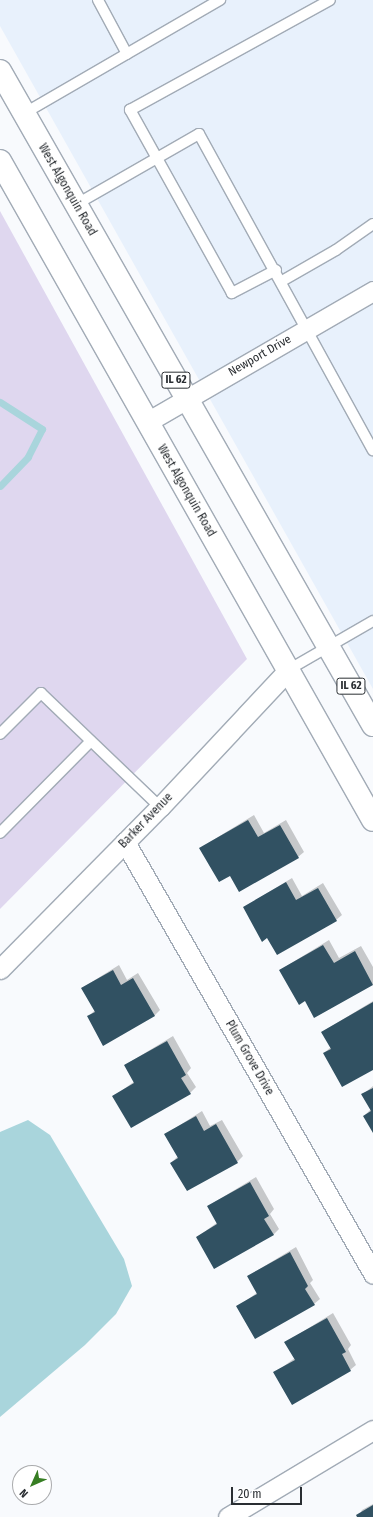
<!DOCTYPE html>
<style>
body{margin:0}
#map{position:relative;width:373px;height:1517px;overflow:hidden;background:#f8fafd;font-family:"Fira Sans Condensed",sans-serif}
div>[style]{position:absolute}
.built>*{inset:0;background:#e8f1fc}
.green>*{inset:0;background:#dfd7ef}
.water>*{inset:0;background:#a9d5dc}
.shadow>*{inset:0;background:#0003}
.stream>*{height:7px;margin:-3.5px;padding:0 3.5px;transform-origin:3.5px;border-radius:3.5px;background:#a9d5dc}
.building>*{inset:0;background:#315162}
.roads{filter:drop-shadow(1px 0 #a2abb6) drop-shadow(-1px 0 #a2abb6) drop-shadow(0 1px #a2abb6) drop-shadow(0 -1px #a2abb6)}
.service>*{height:10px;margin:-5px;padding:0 5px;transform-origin:5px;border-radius:5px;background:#fff}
.minor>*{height:19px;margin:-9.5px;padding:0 9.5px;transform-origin:9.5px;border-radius:9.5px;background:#fff}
.primary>*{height:22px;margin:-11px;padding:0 11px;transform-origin:11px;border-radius:11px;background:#fff}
span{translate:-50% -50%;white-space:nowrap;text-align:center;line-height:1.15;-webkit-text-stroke:4px #fff;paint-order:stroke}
.shield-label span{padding:1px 3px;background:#fff;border:1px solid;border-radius:3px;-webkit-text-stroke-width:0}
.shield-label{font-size:11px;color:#2a2e32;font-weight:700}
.street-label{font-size:12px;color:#2a2e32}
.north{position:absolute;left:12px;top:1465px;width:40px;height:40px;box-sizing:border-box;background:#fff;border:1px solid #aaabad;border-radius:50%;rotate:225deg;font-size:11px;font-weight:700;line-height:16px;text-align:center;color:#2a2e32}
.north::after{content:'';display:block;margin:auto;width:14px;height:18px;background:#377e23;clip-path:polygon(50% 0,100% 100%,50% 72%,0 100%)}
.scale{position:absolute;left:231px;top:1487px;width:71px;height:18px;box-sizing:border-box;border:2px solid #2a2e32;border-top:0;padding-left:5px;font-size:12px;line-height:14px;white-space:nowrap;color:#2a2e32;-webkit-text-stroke:3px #fff;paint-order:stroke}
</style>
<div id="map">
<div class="built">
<div style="clip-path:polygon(0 0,373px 0,373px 689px,0 26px)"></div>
</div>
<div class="green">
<div style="clip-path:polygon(0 211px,247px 659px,0 909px)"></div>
</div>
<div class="water">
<div style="clip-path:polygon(28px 1120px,50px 1135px,124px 1259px,132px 1286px,116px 1314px,85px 1345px,0 1417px,0 1132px)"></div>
</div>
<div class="shadow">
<div style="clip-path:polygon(254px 815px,264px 833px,286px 820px,304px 852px,298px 857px,230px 874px,200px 848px)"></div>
<div style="clip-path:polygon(292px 878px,302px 896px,323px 883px,342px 915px,336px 920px,268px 937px,244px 907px)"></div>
<div style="clip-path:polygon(329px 940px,339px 958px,361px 946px,373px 967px,373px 984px,315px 1017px,305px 1000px,280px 970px)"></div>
<div style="clip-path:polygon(119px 965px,127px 980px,138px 973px,160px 1010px,154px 1016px,88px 1017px,95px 1010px,82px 988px)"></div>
<div style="clip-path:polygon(373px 1001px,373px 1069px,324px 1053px,331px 1047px,322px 1032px)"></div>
<div style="clip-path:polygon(173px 1036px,191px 1068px,187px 1073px,196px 1087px,190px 1093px,114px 1096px,135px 1081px,125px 1065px)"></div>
<div style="clip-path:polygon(373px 1086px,373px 1131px,364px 1116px,371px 1109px,362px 1095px)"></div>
<div style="clip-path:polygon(202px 1111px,210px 1126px,222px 1120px,243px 1156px,237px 1162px,171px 1163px,178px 1156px,166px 1134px)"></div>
<div style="clip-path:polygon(256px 1177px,274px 1209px,270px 1214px,279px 1229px,273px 1235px,197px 1237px,218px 1222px,208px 1206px)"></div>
<div style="clip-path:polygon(296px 1247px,313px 1280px,310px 1283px,320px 1299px,314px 1304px,237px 1307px,258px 1292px,248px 1276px)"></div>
<div style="clip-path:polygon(333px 1313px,351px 1345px,348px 1349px,356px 1365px,350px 1370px,274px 1373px,295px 1358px,286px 1342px)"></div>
<div style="clip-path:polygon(373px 1504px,373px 1517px,358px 1517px,362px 1510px)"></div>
</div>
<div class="stream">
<div style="left:0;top:402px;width:50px;rotate:32.7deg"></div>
<div style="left:42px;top:429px;width:31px;rotate:117deg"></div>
<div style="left:28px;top:457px;width:40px;rotate:134deg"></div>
</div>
<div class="building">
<div style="clip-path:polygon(248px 820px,258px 837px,280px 825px,299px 858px,239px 892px,230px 876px,219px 882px,199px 848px)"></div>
<div style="clip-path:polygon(286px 882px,296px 900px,318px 888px,337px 921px,277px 955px,267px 938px,262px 942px,243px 907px)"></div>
<div style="clip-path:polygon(323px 945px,334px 963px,355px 951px,373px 985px,314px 1018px,305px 1001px,299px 1005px,279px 970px)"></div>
<div style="clip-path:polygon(113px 970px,121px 985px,133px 978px,155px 1016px,103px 1046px,87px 1016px,95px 1012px,81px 988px)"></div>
<div style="clip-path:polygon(373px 1002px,373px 1070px,342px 1087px,323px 1053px,331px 1049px,321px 1032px)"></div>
<div style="clip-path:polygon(167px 1041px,186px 1075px,181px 1078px,191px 1094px,131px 1128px,112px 1096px,134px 1083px,124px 1065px)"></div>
<div style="clip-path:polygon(373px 1088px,373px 1133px,363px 1116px,371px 1111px,361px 1094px)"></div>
<div style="clip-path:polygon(196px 1116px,204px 1131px,216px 1124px,238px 1163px,187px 1191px,170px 1163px,178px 1158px,164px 1134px)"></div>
<div style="clip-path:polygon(250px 1182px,269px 1216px,264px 1219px,274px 1235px,214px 1269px,196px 1237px,217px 1224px,207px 1206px)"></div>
<div style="clip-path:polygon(290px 1252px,308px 1286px,305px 1289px,315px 1305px,255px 1339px,236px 1306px,257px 1294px,247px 1276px)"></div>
<div style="clip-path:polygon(327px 1318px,346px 1352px,342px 1354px,351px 1371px,292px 1405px,273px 1372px,295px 1360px,284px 1342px)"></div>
<div style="clip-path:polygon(373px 1505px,373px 1517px,357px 1517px,356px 1515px)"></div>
</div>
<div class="roads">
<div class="service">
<div style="left:98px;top:0;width:61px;rotate:61.8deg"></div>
<div style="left:23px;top:114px;width:228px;rotate:-30.1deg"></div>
<div style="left:75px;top:205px;width:143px;rotate:-29.8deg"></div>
<div style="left:199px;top:134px;width:361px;rotate:61.2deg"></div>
<div style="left:276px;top:270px;width:50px;rotate:152.4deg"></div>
<div style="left:232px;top:293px;width:210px;rotate:-119.1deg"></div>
<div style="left:130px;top:110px;width:228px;rotate:-28.8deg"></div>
<div style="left:282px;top:281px;width:62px;rotate:-29.9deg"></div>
<div style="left:336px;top:250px;width:45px;rotate:-35.1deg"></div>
<div style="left:288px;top:670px;width:98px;rotate:-30deg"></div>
<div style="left:0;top:734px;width:58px;rotate:-45deg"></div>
<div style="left:41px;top:693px;width:165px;rotate:43.8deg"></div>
<div style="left:0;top:833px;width:129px;rotate:-45.3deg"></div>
</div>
<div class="minor">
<div style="left:147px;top:422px;width:261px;rotate:-30.1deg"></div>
<div style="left:125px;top:842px;width:498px;rotate:60.1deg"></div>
<div style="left:0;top:969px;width:228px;rotate:-45.4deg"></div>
<div style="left:160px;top:807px;width:187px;rotate:-46.9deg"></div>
<div style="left:228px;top:1517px;width:169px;rotate:-31deg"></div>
</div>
<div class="primary">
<div style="left:0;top:71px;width:753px;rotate:60.3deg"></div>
<div style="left:0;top:161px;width:757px;rotate:60.49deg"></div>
</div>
</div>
<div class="shield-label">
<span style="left:176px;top:380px">IL 62</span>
<span style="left:351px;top:686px">IL 62</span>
</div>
<div class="street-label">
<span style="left:67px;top:190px;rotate:60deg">West Algonquin Road</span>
<span style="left:260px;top:356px;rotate:-30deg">Newport Drive</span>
<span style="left:186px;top:491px;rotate:60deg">West Algonquin Road</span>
<span style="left:146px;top:821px;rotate:-46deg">Barker Avenue</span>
<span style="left:249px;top:1058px;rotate:60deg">Plum Grove Drive</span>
</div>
<div class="north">N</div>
<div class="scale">20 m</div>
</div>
